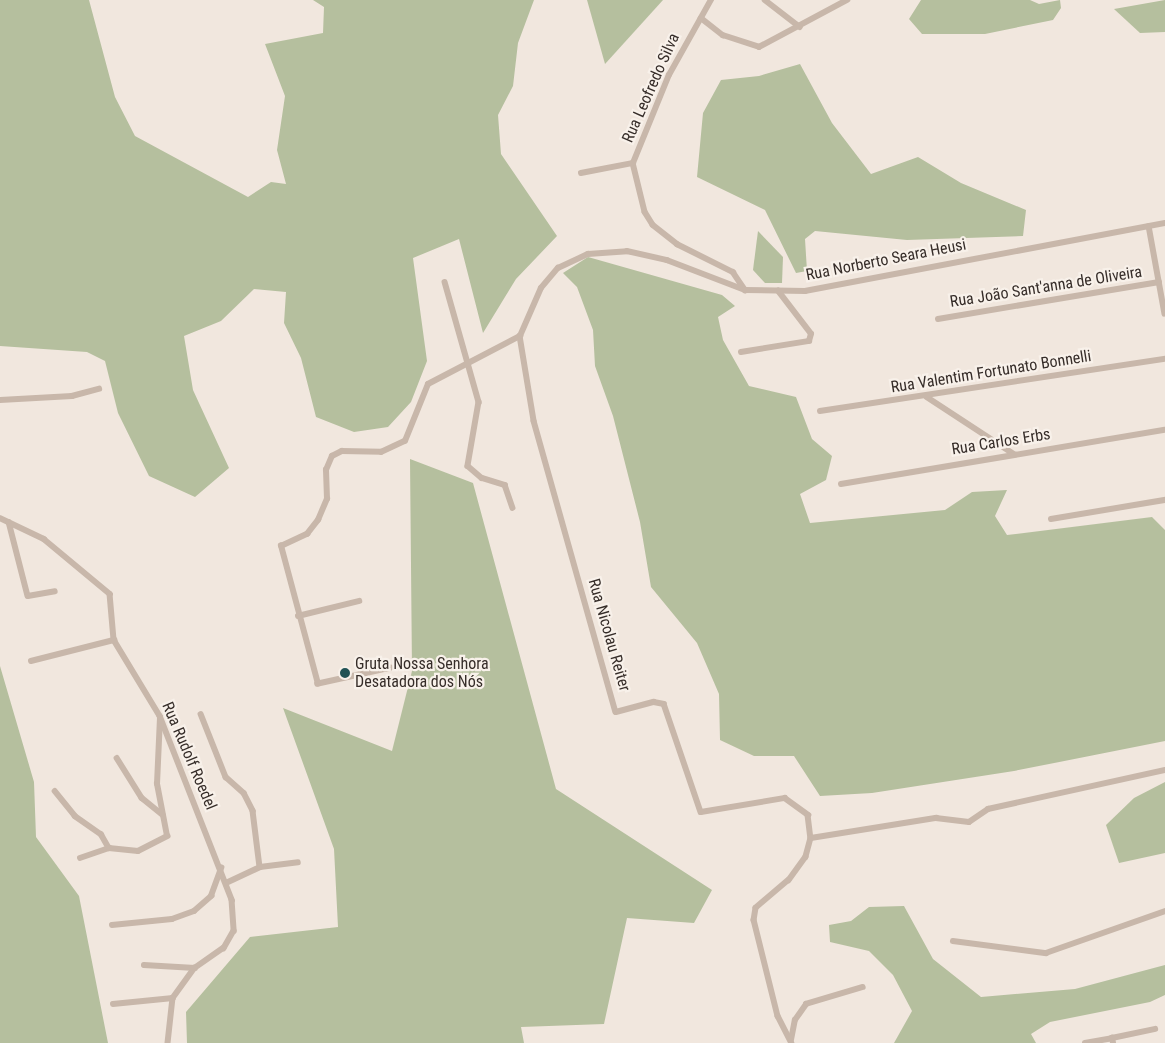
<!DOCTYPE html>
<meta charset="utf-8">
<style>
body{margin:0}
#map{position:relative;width:1165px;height:1043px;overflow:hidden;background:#f1e7de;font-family:"Roboto Condensed",sans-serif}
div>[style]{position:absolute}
.green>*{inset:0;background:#b5bf9e}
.street>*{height:5.5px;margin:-2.75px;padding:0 2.75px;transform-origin:2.75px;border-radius:2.75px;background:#c8b7aa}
.dots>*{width:14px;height:14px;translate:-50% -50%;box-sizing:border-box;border:2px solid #f8f1ea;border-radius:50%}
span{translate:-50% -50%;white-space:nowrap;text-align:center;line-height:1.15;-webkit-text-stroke:4.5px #f8f1ea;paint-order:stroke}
.street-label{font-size:16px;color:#362d29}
.poi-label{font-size:16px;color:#362d29}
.left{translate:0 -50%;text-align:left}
</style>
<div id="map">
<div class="green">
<div style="clip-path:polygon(0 0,89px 0,115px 97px,135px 136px,248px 197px,271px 182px,286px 184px,277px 150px,285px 96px,265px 44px,323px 33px,324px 7px,313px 0,534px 0,518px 43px,513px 86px,498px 115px,501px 154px,557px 236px,516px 279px,483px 333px,459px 239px,413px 258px,427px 361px,411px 402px,388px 427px,354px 432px,316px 417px,301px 358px,284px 323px,286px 292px,254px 289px,221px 321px,184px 336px,193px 390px,229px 468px,195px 497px,149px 476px,118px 413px,105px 361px,87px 352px,0 346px)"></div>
<div style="clip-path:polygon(587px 0,663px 0,605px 64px)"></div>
<div style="clip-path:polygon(921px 0,1030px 0,1039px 4px,1060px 0,1061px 8px,1053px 20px,985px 34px,922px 34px,909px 19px)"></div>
<div style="clip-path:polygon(1165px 0,1165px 32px,1140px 33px,1114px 9px)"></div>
<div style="clip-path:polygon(800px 64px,832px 123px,871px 174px,918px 157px,961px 183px,1026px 210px,1023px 236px,907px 240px,815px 231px,805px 239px,807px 271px,796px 273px,765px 210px,697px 177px,703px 113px,721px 80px,759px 76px)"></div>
<div style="clip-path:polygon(758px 231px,783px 257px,782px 283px,765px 283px,753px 270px)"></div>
<div style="clip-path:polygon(588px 257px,722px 295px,735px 306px,718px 317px,723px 340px,749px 386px,796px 397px,812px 439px,832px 456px,826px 480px,800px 494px,810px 523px,945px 510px,972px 492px,1007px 490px,995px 516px,1007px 535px,1152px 517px,1165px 530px,1165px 741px,1014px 771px,872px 793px,820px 796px,794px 756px,754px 756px,720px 740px,719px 694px,697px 643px,651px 587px,640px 522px,613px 416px,595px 366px,593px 330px,577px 287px,563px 273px)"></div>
<div style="clip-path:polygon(410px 459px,473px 483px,556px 789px,712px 890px,694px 923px,627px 918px,604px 1024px,521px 1027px,524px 1043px,187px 1043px,186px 1012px,250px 937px,338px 927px,334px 849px,283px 708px,392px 751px,412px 671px)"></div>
<div style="clip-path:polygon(0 666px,34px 782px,36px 837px,79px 896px,108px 1043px,0 1043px)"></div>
<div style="clip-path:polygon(1165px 782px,1165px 853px,1119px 863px,1106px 825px,1134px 798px)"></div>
<div style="clip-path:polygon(904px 906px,933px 959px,981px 997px,1075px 989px,1165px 965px,1165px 995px,1150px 1002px,1050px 1022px,1031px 1034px,1036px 1043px,894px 1043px,912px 1011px,893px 975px,869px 951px,830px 942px,829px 925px,851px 921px,869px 907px)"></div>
</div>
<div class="street">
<div style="left:765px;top:0;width:44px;rotate:37.6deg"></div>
<div style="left:701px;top:18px;width:28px;rotate:38deg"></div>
<div style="left:723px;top:35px;width:38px;rotate:18deg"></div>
<div style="left:759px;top:47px;width:100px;rotate:-28.1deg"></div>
<div style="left:633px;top:163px;width:95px;rotate:-67.8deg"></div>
<div style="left:669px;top:75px;width:86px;rotate:-60.8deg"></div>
<div style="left:633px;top:163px;width:50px;rotate:76.2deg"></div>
<div style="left:645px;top:212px;width:15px;rotate:58deg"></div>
<div style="left:653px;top:225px;width:31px;rotate:38deg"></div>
<div style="left:677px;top:244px;width:63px;rotate:26.6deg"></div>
<div style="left:733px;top:272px;width:22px;rotate:56deg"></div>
<div style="left:581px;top:173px;width:53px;rotate:-10.9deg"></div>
<div style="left:1149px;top:226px;width:89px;rotate:79.7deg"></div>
<div style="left:445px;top:282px;width:125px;rotate:74.2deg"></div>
<div style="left:479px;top:402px;width:65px;rotate:99.8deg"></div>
<div style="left:468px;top:466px;width:18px;rotate:41deg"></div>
<div style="left:482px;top:478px;width:24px;rotate:17deg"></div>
<div style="left:505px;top:485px;width:24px;rotate:71deg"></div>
<div style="left:938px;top:319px;width:224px;rotate:-9.5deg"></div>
<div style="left:520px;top:336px;width:86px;rotate:80.6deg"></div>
<div style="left:534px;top:421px;width:302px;rotate:74.3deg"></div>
<div style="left:616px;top:712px;width:39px;rotate:-15deg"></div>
<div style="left:654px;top:702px;width:10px;rotate:11deg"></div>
<div style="left:664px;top:704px;width:114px;rotate:71.1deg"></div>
<div style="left:701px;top:812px;width:85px;rotate:-9.5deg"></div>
<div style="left:785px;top:798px;width:29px;rotate:36deg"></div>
<div style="left:808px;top:815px;width:23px;rotate:83deg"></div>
<div style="left:811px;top:838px;width:20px;rotate:105deg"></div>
<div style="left:806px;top:857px;width:29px;rotate:126deg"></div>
<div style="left:789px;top:880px;width:43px;rotate:139.7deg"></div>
<div style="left:756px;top:908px;width:12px;rotate:99deg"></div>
<div style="left:754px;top:920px;width:99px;rotate:76deg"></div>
<div style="left:778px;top:1016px;width:30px;rotate:63deg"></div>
<div style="left:741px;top:352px;width:69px;rotate:-9.2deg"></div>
<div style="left:809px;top:341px;width:7px;rotate:-74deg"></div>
<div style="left:811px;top:334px;width:54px;rotate:-127.5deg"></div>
<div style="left:927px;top:397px;width:104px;rotate:33.2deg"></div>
<div style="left:0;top:400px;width:72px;rotate:-3.2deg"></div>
<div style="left:72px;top:396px;width:28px;rotate:-15deg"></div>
<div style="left:820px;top:411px;width:349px;rotate:-8.6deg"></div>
<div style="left:841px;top:484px;width:328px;rotate:-9.5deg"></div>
<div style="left:0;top:518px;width:49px;rotate:25.5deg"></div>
<div style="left:44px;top:539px;width:86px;rotate:39.8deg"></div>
<div style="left:110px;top:594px;width:46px;rotate:85deg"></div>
<div style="left:114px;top:640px;width:89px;rotate:58.8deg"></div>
<div style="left:160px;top:716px;width:198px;rotate:68.6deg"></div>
<div style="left:232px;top:900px;width:31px;rotate:86deg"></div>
<div style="left:234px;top:931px;width:20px;rotate:120deg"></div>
<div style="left:224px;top:948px;width:35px;rotate:145deg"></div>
<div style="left:195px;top:968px;width:37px;rotate:126deg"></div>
<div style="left:173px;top:998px;width:45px;rotate:96.3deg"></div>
<div style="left:1051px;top:519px;width:116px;rotate:-9.5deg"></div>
<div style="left:9px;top:522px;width:76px;rotate:75.6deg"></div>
<div style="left:28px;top:596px;width:27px;rotate:-10deg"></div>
<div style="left:298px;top:616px;width:63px;rotate:-13.8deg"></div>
<div style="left:31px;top:661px;width:86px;rotate:-14.2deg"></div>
<div style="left:391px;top:668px;width:75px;rotate:167.6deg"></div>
<div style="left:318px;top:684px;width:143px;rotate:-105deg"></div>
<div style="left:281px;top:546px;width:29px;rotate:-25deg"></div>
<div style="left:307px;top:534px;width:18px;rotate:-52deg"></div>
<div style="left:318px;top:520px;width:23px;rotate:-67deg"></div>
<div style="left:327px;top:499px;width:29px;rotate:-92deg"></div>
<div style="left:326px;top:470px;width:15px;rotate:-67deg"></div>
<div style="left:332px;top:456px;width:11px;rotate:-27deg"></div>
<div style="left:342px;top:451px;width:39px;rotate:1deg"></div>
<div style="left:381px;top:452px;width:26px;rotate:-25deg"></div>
<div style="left:405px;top:441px;width:61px;rotate:-68deg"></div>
<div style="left:428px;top:384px;width:104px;rotate:-27.6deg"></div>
<div style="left:520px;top:336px;width:52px;rotate:-66.4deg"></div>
<div style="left:541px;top:288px;width:26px;rotate:-50deg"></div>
<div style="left:558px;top:268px;width:33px;rotate:-25deg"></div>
<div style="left:588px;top:254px;width:39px;rotate:-4deg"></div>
<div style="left:627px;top:251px;width:41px;rotate:12.7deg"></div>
<div style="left:667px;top:260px;width:84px;rotate:21deg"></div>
<div style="left:745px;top:290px;width:60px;rotate:1deg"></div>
<div style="left:805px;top:291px;width:366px;rotate:-10.7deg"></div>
<div style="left:201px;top:714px;width:68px;rotate:68.4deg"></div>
<div style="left:226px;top:777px;width:24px;rotate:42deg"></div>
<div style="left:244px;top:793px;width:20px;rotate:63deg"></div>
<div style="left:253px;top:811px;width:56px;rotate:82.9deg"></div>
<div style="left:117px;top:758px;width:47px;rotate:58deg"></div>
<div style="left:142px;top:798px;width:27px;rotate:39deg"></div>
<div style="left:55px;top:791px;width:32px;rotate:51deg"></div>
<div style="left:75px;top:816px;width:32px;rotate:35deg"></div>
<div style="left:101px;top:834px;width:16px;rotate:60deg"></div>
<div style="left:811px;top:838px;width:127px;rotate:-9.1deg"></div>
<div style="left:936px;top:818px;width:33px;rotate:7deg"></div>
<div style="left:969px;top:822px;width:23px;rotate:-34deg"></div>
<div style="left:988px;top:809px;width:181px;rotate:-12.4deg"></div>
<div style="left:80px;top:858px;width:31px;rotate:-19deg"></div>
<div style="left:109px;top:848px;width:29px;rotate:6deg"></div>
<div style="left:138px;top:851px;width:33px;rotate:-27deg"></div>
<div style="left:167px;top:836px;width:53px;rotate:-100.9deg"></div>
<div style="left:157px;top:784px;width:66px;rotate:-87.4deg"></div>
<div style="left:226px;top:883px;width:38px;rotate:-25deg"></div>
<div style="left:260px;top:867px;width:38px;rotate:-7deg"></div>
<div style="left:112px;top:925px;width:60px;rotate:-5.7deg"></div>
<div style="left:172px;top:919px;width:23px;rotate:-20deg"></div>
<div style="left:194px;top:911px;width:23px;rotate:-41deg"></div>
<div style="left:211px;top:896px;width:30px;rotate:-70deg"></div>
<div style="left:953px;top:941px;width:94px;rotate:7.4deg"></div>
<div style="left:1046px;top:953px;width:126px;rotate:-19.4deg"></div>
<div style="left:144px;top:965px;width:51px;rotate:3.4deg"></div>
<div style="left:113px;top:1004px;width:60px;rotate:-5.7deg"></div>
<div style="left:791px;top:1040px;width:20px;rotate:-79deg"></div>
<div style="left:795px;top:1020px;width:19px;rotate:-55deg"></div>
<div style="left:806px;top:1004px;width:59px;rotate:-16.6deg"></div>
<div style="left:1085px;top:1043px;width:27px;rotate:-10deg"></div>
<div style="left:1113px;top:1043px;width:5px;rotate:-101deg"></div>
<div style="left:1112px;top:1038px;width:44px;rotate:-11.8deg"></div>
</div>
<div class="dots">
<div style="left:345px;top:673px;background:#225355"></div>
</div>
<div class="street-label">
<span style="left:651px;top:88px;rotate:-66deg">Rua Leofredo Silva</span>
<span style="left:886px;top:260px;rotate:-11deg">Rua Norberto Seara Heusi</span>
<span style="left:1046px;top:287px;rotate:-9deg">Rua João Sant'anna de Oliveira</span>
<span style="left:991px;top:372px;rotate:-9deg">Rua Valentim Fortunato Bonnelli</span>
<span style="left:1001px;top:442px;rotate:-9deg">Rua Carlos Erbs</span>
<span style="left:609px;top:635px;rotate:74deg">Rua Nicolau Reiter</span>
<span style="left:189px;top:756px;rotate:67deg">Rua Rudolf Roedel</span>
</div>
<div class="poi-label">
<span class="left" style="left:355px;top:673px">Gruta Nossa Senhora<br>Desatadora dos Nós</span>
</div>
</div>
